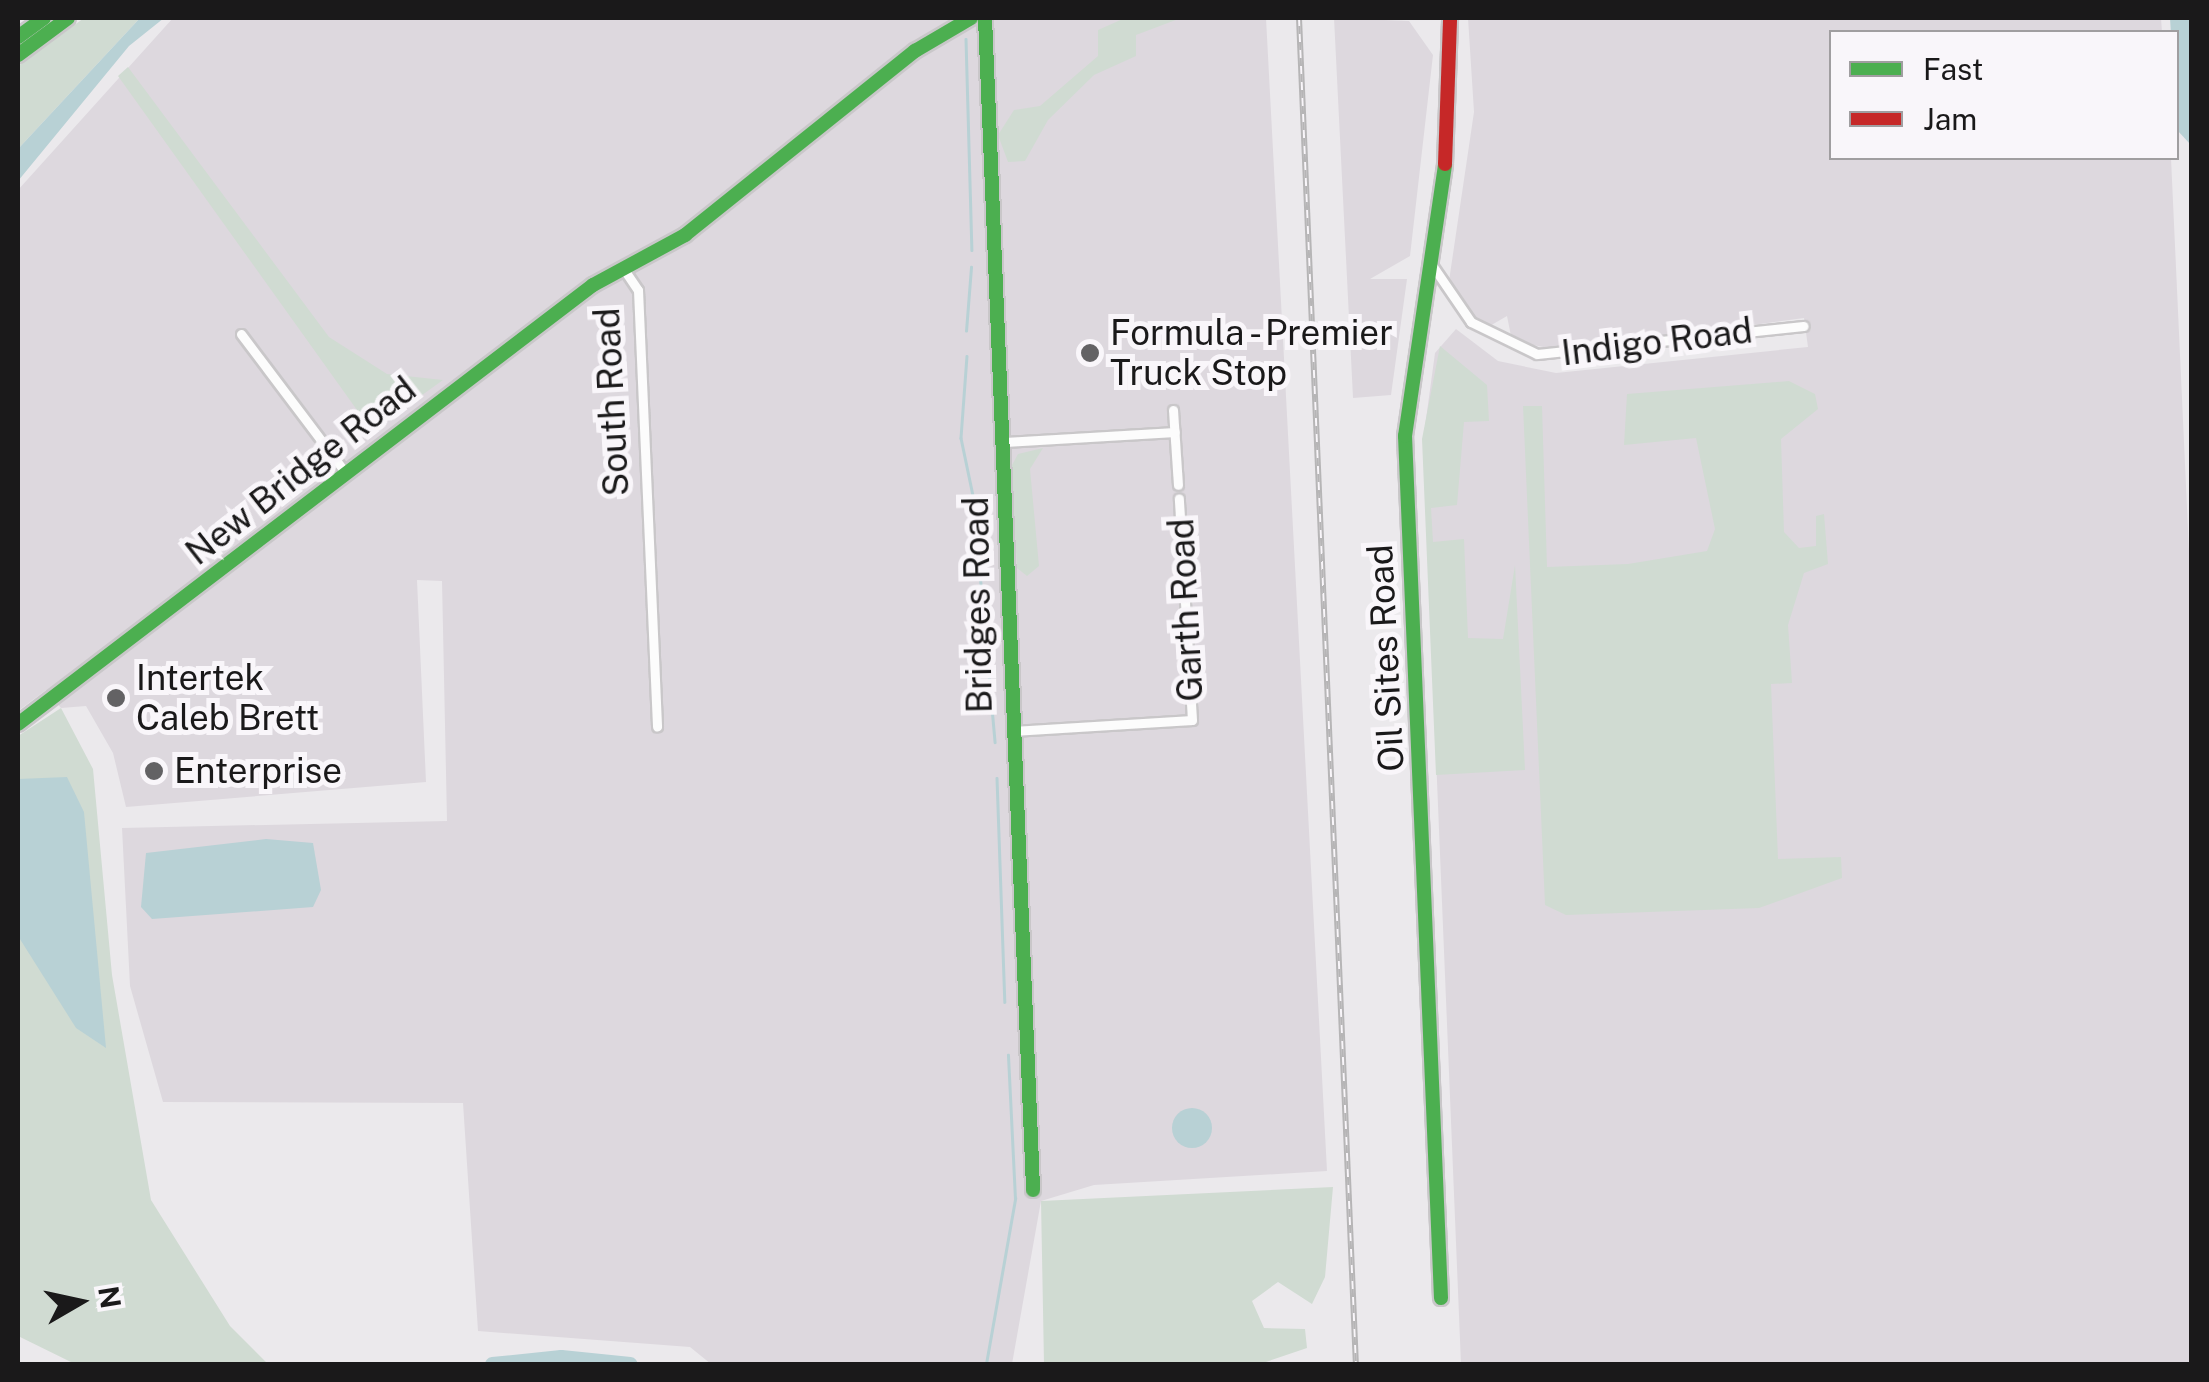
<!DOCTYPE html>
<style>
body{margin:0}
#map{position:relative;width:2209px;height:1382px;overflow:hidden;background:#ebe9ec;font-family:"Public Sans",sans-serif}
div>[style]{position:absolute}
.built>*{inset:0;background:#ddd8de}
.green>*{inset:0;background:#d0dbd2}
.water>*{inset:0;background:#b8d1d5}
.round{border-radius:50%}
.stream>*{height:2.5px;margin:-1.25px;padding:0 1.25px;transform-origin:1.25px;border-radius:1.25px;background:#b8d1d5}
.river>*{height:15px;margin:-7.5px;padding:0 7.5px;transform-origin:7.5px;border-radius:7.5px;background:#b8d1d5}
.roads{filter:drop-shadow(2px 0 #c9c7c9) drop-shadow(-2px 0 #c9c7c9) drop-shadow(0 2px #c9c7c9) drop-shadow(0 -2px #c9c7c9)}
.street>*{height:9px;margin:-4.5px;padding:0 4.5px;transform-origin:4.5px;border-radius:4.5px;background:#fcfcfc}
.fast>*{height:14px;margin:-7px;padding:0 7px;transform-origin:7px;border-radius:7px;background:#4caf50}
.jam>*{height:14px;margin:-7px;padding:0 7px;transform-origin:7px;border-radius:7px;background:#c62828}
.rail>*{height:6px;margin-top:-3px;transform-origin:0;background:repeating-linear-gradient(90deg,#f9f6fa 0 8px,#b6b5b6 0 16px);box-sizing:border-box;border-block:2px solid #b6b5b6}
.dots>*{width:28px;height:28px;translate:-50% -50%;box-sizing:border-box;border:5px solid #f9f6fa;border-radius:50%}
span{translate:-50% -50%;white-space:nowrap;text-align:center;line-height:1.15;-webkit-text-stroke:10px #f9f6fa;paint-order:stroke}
.poi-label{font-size:35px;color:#1a191a}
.left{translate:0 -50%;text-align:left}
.street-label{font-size:35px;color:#1a191a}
.frame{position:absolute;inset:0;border:20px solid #1a191a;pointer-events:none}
.legend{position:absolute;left:1829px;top:30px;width:350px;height:130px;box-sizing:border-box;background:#f9f6fa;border:2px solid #a09ea0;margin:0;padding:12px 18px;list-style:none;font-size:30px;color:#1a191a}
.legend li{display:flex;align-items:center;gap:20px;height:50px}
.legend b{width:50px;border:2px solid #a09ea0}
.north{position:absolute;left:30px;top:1252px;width:100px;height:100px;-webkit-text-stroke:8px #f9f6fa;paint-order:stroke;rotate:81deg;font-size:28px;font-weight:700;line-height:40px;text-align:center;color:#1a191a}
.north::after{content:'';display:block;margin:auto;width:35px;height:45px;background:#1a191a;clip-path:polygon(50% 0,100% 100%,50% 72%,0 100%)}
</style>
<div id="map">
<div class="built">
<div style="clip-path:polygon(173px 18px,1266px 18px,1327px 1171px,1094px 1185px,1041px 1201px,1012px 1364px,711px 1364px,690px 1347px,478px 1331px,463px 1103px,163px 1102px,130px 986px,122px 828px,447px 821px,442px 581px,417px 580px,426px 782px,126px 807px,113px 753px,86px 706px,61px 708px,46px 690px,18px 711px,18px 190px)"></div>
<div style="clip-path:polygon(1334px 18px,1409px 21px,1433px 55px,1410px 256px,1370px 279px,1407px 279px,1391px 395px,1353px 398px)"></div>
<div style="clip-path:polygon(1468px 18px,2161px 18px,2162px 32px,1832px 32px,1832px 158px,2171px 158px,2192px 617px,2191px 1364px,1461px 1364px,1423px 441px,1435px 353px,1456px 329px,1498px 361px,1556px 373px,1808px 347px,1804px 318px,1564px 351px,1512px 341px,1507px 316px,1488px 327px,1478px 321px,1449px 281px,1474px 112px)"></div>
</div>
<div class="green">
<div style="clip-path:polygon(84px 18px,140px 18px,18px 149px,18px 66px)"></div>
<div style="clip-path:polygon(1125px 18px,1181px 18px,1136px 35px,1136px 56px,1094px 75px,1048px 120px,1025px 161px,1008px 162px,998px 135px,1014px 110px,1040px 106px,1098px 56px,1098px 30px)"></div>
<div style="clip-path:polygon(128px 67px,329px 337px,387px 374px,443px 380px,372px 431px,118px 76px)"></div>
<div style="clip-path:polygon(1440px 346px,1487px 385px,1489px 421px,1464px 422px,1457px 505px,1431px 508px,1433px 542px,1464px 539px,1468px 638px,1503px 639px,1515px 565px,1525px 770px,1436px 775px,1422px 439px)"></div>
<div style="clip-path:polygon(1789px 381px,1815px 394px,1818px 409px,1781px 439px,1784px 532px,1799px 548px,1816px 546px,1816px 516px,1824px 514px,1828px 564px,1804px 573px,1788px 625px,1792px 683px,1771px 684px,1778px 859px,1841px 857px,1842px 878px,1759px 908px,1566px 915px,1545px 905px,1523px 406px,1542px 406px,1547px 567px,1628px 564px,1707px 551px,1715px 529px,1696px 438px,1624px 445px,1627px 394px)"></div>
<div style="clip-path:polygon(1043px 448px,1030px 469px,1039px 566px,1027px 576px,1017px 568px,1011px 467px,1018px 454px)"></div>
<div style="clip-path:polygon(61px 708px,93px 769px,112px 975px,151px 1200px,230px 1326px,268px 1364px,75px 1364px,18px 1336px,18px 736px)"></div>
<div style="clip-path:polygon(1333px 1187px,1325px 1277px,1312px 1304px,1278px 1282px,1252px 1301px,1264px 1328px,1305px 1329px,1307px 1348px,1260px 1364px,1044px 1364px,1041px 1201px)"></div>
</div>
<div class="water">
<div style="clip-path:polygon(140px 18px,164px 18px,129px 46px,18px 181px,18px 149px)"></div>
<div style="clip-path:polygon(2170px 18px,2191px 18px,2191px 145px,2177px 130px)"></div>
<div style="clip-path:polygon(67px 777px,84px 812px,106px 1048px,76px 1028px,18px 936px,18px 779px)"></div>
<div style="clip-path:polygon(266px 839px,313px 843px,321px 890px,313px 907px,152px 919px,141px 907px,146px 853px)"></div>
<div class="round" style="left:1172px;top:1108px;width:40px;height:40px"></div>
</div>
<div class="stream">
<div style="left:966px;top:39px;width:211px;rotate:88.4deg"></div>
<div style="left:966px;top:331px;width:64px;rotate:-85.5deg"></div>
<div style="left:967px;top:356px;width:82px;rotate:94.2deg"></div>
<div style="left:961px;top:438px;width:63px;rotate:78.2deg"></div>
<div style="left:975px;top:517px;width:226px;rotate:84.9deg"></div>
<div style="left:997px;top:778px;width:224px;rotate:88deg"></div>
<div style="left:18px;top:1363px;width:4px;rotate:14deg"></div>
<div style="left:986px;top:1364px;width:168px;rotate:-80deg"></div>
<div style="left:1015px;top:1199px;width:144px;rotate:-92.8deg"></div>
</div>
<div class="river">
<div style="left:492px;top:1364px;width:69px;rotate:-5.8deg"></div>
<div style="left:561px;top:1357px;width:69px;rotate:5.8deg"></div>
</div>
<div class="roads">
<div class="street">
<div style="left:1432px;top:265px;width:69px;rotate:55.6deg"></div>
<div style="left:1471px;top:322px;width:73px;rotate:25.9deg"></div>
<div style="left:1537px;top:354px;width:268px;rotate:-6deg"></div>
<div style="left:623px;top:268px;width:27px;rotate:56deg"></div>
<div style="left:638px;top:290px;width:437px;rotate:87.5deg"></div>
<div style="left:241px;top:334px;width:173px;rotate:53deg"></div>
<div style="left:1173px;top:410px;width:75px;rotate:86.2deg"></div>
<div style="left:1005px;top:442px;width:170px;rotate:-3.4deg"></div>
<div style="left:1013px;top:731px;width:179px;rotate:-3.5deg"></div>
<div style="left:1192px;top:720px;width:222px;rotate:-93.4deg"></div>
</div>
<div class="fast">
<div style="left:985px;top:18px;width:1173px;rotate:87.65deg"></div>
<div style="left:18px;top:37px;width:32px;rotate:-36deg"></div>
<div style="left:18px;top:55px;width:62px;rotate:-36.5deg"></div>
<div style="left:18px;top:724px;width:723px;rotate:-37.36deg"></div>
<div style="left:593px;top:285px;width:105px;rotate:-28.5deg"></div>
<div style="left:685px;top:235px;width:295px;rotate:-38.7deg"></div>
<div style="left:915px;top:51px;width:65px;rotate:-30.5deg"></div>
<div style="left:1441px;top:1298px;width:863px;rotate:-92.39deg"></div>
<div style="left:1405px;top:436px;width:275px;rotate:-81.6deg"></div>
</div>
<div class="jam">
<div style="left:1445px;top:164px;width:146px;rotate:-88deg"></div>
</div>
</div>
<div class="rail">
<div style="left:1299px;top:18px;width:1347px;rotate:87.58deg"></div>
</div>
<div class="dots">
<div style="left:1090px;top:353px;background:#636264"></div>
<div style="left:116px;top:698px;background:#636264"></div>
<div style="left:154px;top:771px;background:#636264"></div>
</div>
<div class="poi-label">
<span class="left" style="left:1110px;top:353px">Formula - Premier<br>Truck Stop</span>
<span class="left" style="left:136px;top:698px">Intertek<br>Caleb Brett</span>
<span class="left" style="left:174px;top:771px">Enterprise</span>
</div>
<div class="street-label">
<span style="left:1657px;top:342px;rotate:-7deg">Indigo Road</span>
<span style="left:612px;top:402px;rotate:-93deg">South Road</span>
<span style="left:301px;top:471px;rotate:-38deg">New Bridge Road</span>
<span style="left:978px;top:605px;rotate:-91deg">Bridges Road</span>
<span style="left:1186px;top:610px;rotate:-93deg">Garth Road</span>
<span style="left:1386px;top:658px;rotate:-93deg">Oil Sites Road</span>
</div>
<div class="frame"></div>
<ul class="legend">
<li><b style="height:12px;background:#4caf50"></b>Fast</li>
<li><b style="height:12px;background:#c62828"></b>Jam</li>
</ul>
<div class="north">N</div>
</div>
